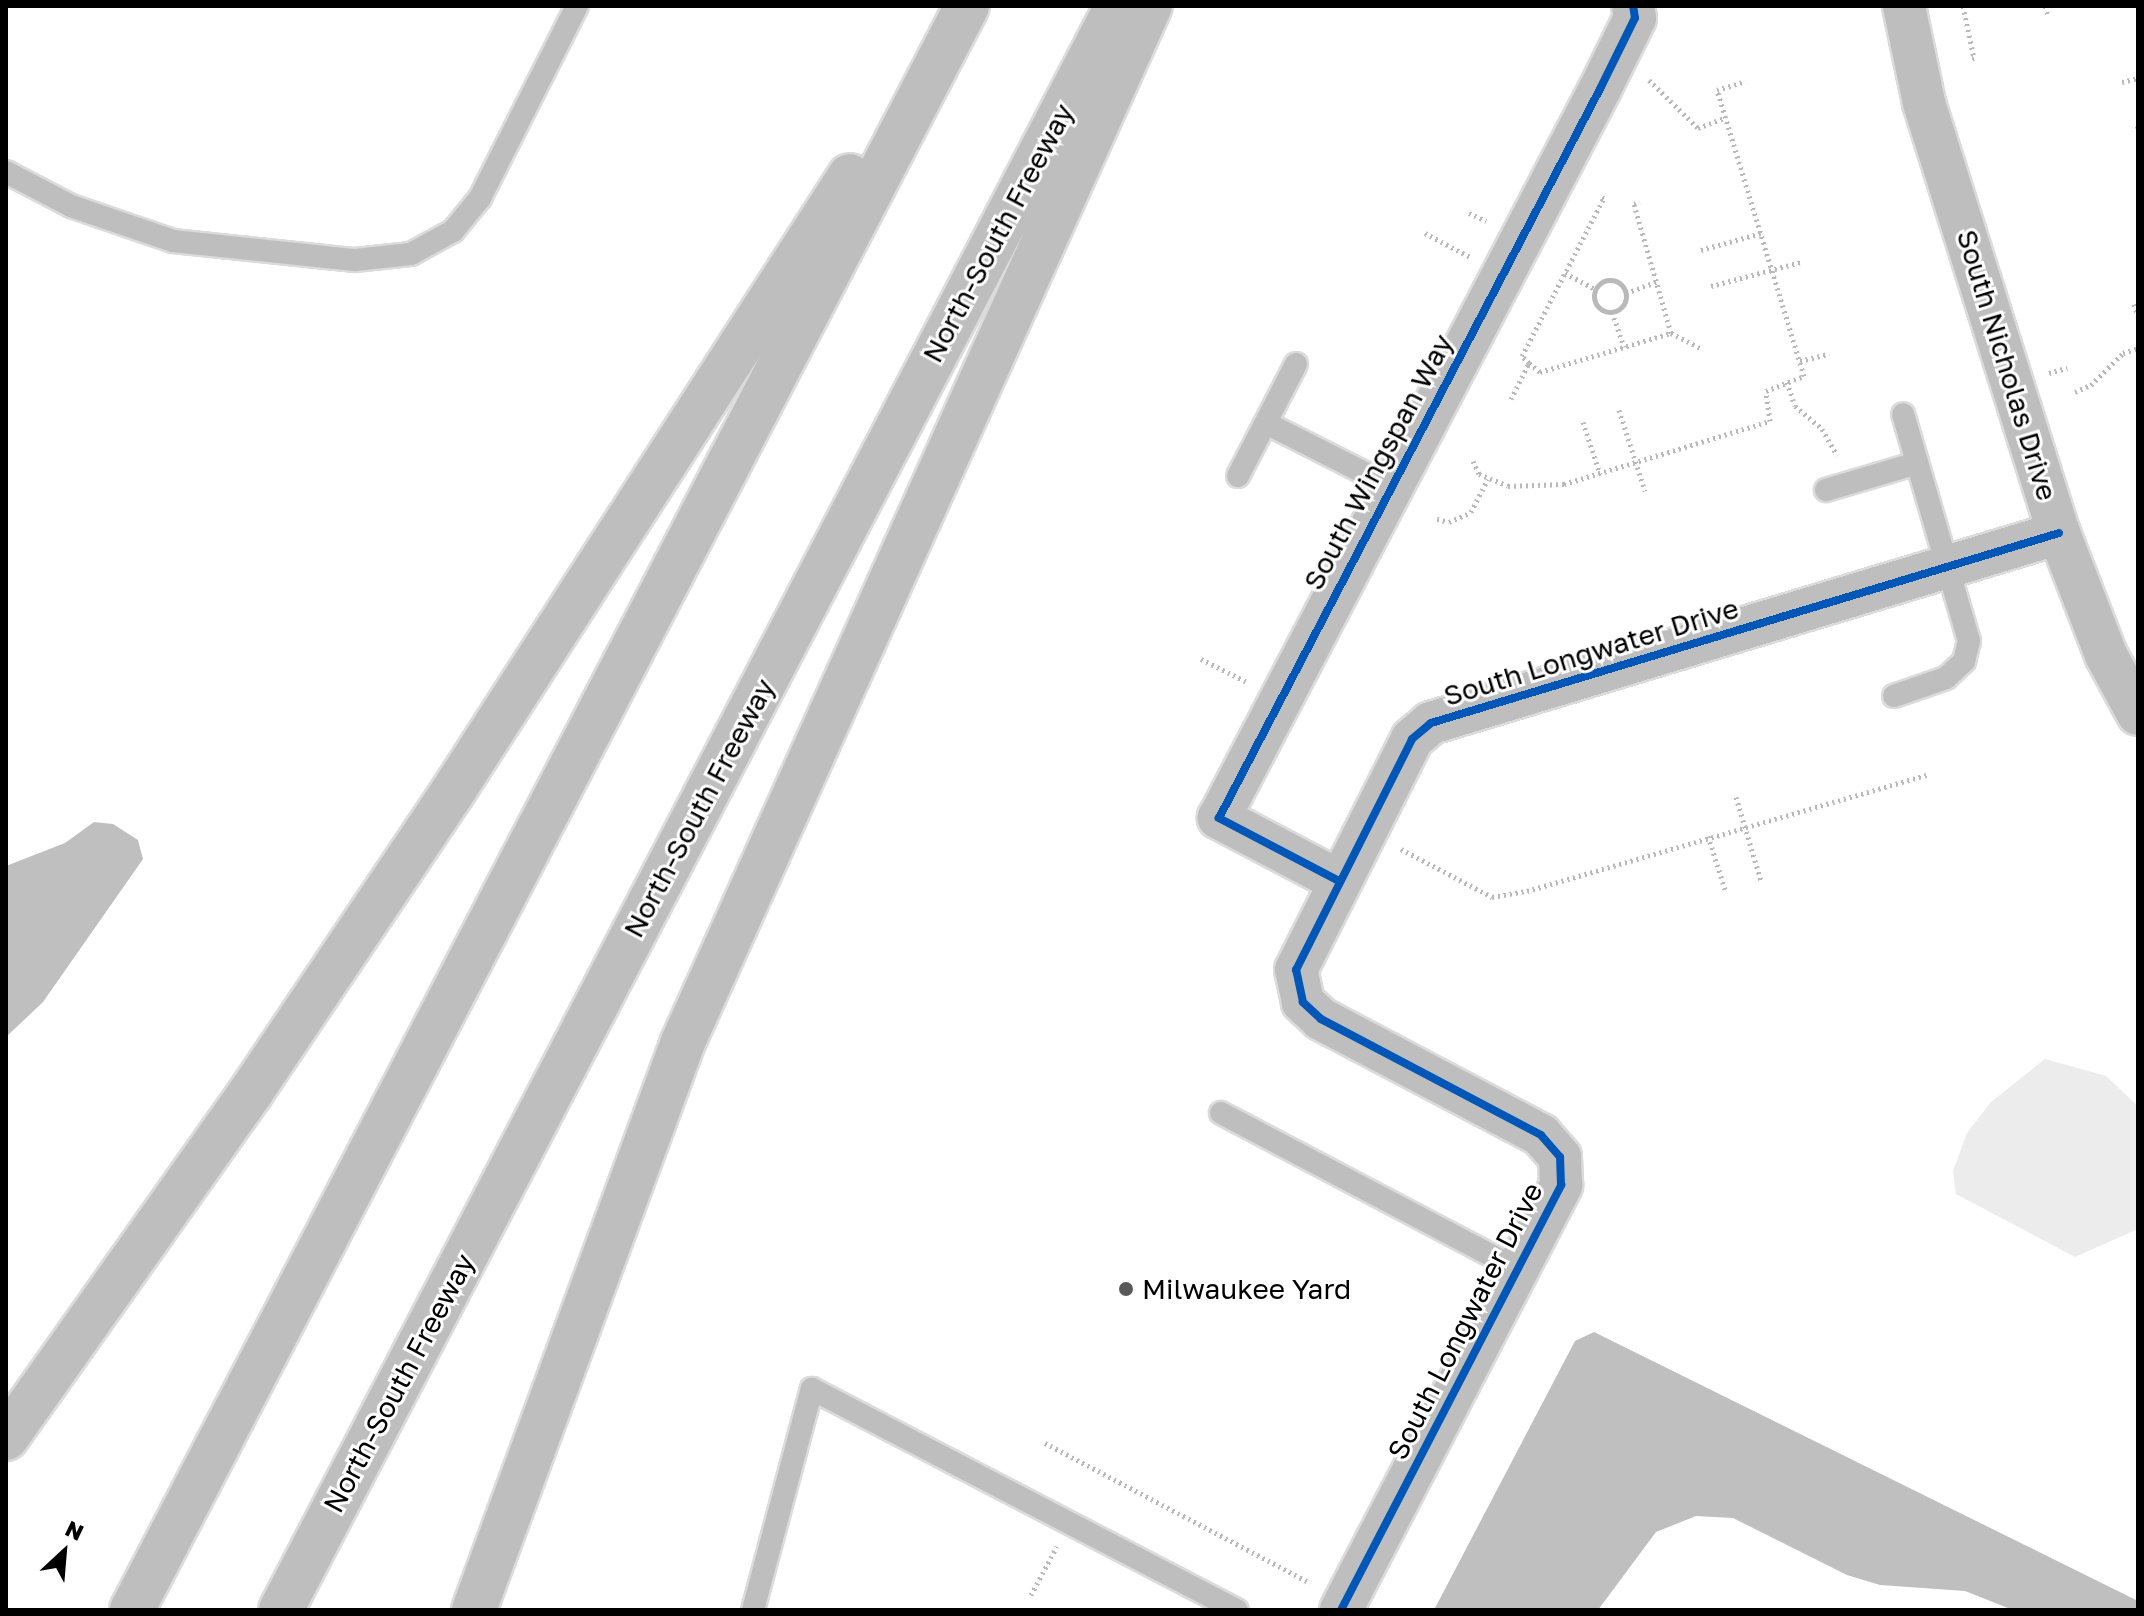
<!DOCTYPE html>
<style>
body{margin:0}
#map{position:relative;width:2144px;height:1616px;overflow:hidden;background:#fff;font-family:"Golos Text",sans-serif}
div>[style]{position:absolute}
.green>*{inset:0;background:#ececec}
.water>*{inset:0;background:#bfbfbf}
.path>*{height:5px;margin-top:-2.5px;transform-origin:0;background:repeating-linear-gradient(90deg,#b9b9b9 0 2px,transparent 0 6px)}
.path>.ring{margin:-2.5px;padding:0;box-sizing:content-box;background:none;border:5px solid #b9b9b9;border-radius:50%}
.roads{filter:drop-shadow(2px 0 #dbdbdb) drop-shadow(-2px 0 #dbdbdb) drop-shadow(0 2px #dbdbdb) drop-shadow(0 -2px #dbdbdb)}
.lane>*{height:22px;margin:-11px;padding:0 11px;transform-origin:11px;border-radius:11px;background:#bebebe}
.street>*{height:42px;margin:-21px;padding:0 21px;transform-origin:21px;border-radius:21px;background:#bebebe}
.highway>*{height:44px;margin:-22px;padding:0 22px;transform-origin:22px;border-radius:22px;background:#bebebe}
.cycleway>*{height:8px;margin:-4px;padding:0 4px;transform-origin:4px;border-radius:4px;background:#0057b8}
.dots>*{width:22px;height:22px;translate:-50% -50%;box-sizing:border-box;border:4px solid #fff;border-radius:50%}
span{translate:-50% -50%;white-space:nowrap;text-align:center;line-height:1.15;-webkit-text-stroke:6px #fff;paint-order:stroke}
.street-label{font-size:28px;color:#000}
.poi-label{font-size:28px;color:#000}
.left{translate:0 -50%;text-align:left}
.frame{position:absolute;inset:0;border:8px solid #000;pointer-events:none}
.north{position:absolute;left:24px;top:1512px;width:80px;height:80px;-webkit-text-stroke:6px #fff;paint-order:stroke;rotate:26deg;font-size:22px;font-weight:700;line-height:32px;text-align:center;color:#000}
.north::after{content:'';display:block;margin:auto;width:28px;height:36px;background:#000;clip-path:polygon(50% 0,100% 100%,50% 72%,0 100%)}
</style>
<div id="map">
<div class="green">
<div style="clip-path:polygon(2045px 1059px,2106px 1076px,2138px 1106px,2138px 1229px,2075px 1257px,1956px 1194px,1953px 1171px,1967px 1133px,1991px 1102px)"></div>
</div>
<div class="water">
<div style="clip-path:polygon(94px 822px,113px 824px,138px 840px,143px 859px,43px 1002px,6px 1037px,6px 866px,65px 843px)"></div>
<div style="clip-path:polygon(1594px 1332px,2138px 1601px,2138px 1610px,2013px 1610px,1965px 1591px,1880px 1585px,1847px 1575px,1733px 1518px,1696px 1516px,1656px 1532px,1598px 1610px,1434px 1610px,1575px 1341px)"></div>
</div>
<div class="path">
<div style="left:1963px;top:6px;width:53px;rotate:78.1deg"></div>
<div style="left:1974px;top:58px;width:3px;rotate:162deg"></div>
<div style="left:2045px;top:6px;width:9px;rotate:72deg"></div>
<div style="left:1649px;top:80px;width:69px;rotate:44.4deg"></div>
<div style="left:1698px;top:128px;width:30px;rotate:-21deg"></div>
<div style="left:2122px;top:82px;width:16px;rotate:-14deg"></div>
<div style="left:2136px;top:129px;width:2px;rotate:-27deg"></div>
<div style="left:1469px;top:213px;width:19px;rotate:25deg"></div>
<div style="left:1425px;top:233px;width:51px;rotate:28.1deg"></div>
<div style="left:1701px;top:250px;width:62px;rotate:-15.8deg"></div>
<div style="left:1565px;top:273px;width:34px;rotate:28deg"></div>
<div class="ring" style="left:1594px;top:280px;width:27px;height:27px"></div>
<div style="left:1711px;top:286px;width:93px;rotate:-14.9deg"></div>
<div style="left:1626px;top:293px;width:33px;rotate:-20deg"></div>
<div style="left:2134px;top:304px;width:13px;rotate:72deg"></div>
<div style="left:1612px;top:312px;width:37px;rotate:71deg"></div>
<div style="left:1671px;top:333px;width:35px;rotate:27deg"></div>
<div style="left:1800px;top:361px;width:30px;rotate:-14deg"></div>
<div style="left:1529px;top:363px;width:14px;rotate:39deg"></div>
<div style="left:1540px;top:372px;width:137px;rotate:-16.6deg"></div>
<div style="left:1671px;top:333px;width:134px;rotate:-106deg"></div>
<div style="left:1634px;top:204px;width:6px;rotate:-18deg"></div>
<div style="left:2049px;top:373px;width:19px;rotate:-16deg"></div>
<div style="left:1787px;top:382px;width:25px;rotate:72deg"></div>
<div style="left:1795px;top:406px;width:35px;rotate:40deg"></div>
<div style="left:1822px;top:429px;width:30px;rotate:60deg"></div>
<div style="left:2075px;top:392px;width:17px;rotate:-24deg"></div>
<div style="left:2091px;top:385px;width:45px;rotate:-45deg"></div>
<div style="left:2123px;top:353px;width:16px;rotate:-18deg"></div>
<div style="left:1511px;top:399px;width:40px;rotate:-63.4deg"></div>
<div style="left:1529px;top:363px;width:10px;rotate:-135deg"></div>
<div style="left:1522px;top:356px;width:178px;rotate:-62.6deg"></div>
<div style="left:1604px;top:198px;width:5px;rotate:-158deg"></div>
<div style="left:1619px;top:410px;width:85px;rotate:72.2deg"></div>
<div style="left:1583px;top:422px;width:55px;rotate:71.9deg"></div>
<div style="left:1473px;top:461px;width:14px;rotate:65deg"></div>
<div style="left:1479px;top:474px;width:31px;rotate:22deg"></div>
<div style="left:1508px;top:486px;width:56px;rotate:-2deg"></div>
<div style="left:1564px;top:484px;width:215px;rotate:-17deg"></div>
<div style="left:1770px;top:421px;width:30px;rotate:-98deg"></div>
<div style="left:1766px;top:391px;width:41px;rotate:-21.5deg"></div>
<div style="left:1804px;top:376px;width:299px;rotate:-106.9deg"></div>
<div style="left:1717px;top:90px;width:30px;rotate:-17deg"></div>
<div style="left:1437px;top:519px;width:12px;rotate:14deg"></div>
<div style="left:1449px;top:522px;width:24px;rotate:-24deg"></div>
<div style="left:1471px;top:512px;width:37px;rotate:-63deg"></div>
<div style="left:1201px;top:659px;width:51px;rotate:26.6deg"></div>
<div style="left:1736px;top:797px;width:88px;rotate:73.4deg"></div>
<div style="left:1708px;top:836px;width:59px;rotate:72.2deg"></div>
<div style="left:1401px;top:849px;width:103px;rotate:27.8deg"></div>
<div style="left:1492px;top:897px;width:36px;rotate:-10deg"></div>
<div style="left:1527px;top:891px;width:419px;rotate:-16.2deg"></div>
<div style="left:1045px;top:1443px;width:300px;rotate:27.8deg"></div>
<div style="left:1031px;top:1595px;width:55px;rotate:-62deg"></div>
</div>
<div class="roads">
<div class="lane">
<div style="left:6px;top:172px;width:73px;rotate:27.6deg"></div>
<div style="left:71px;top:206px;width:108px;rotate:18.9deg"></div>
<div style="left:173px;top:241px;width:183px;rotate:6deg"></div>
<div style="left:355px;top:260px;width:56px;rotate:-6.1deg"></div>
<div style="left:411px;top:254px;width:48px;rotate:-28.7deg"></div>
<div style="left:453px;top:231px;width:43px;rotate:-50.7deg"></div>
<div style="left:480px;top:198px;width:215px;rotate:-63.2deg"></div>
<div style="left:1266px;top:423px;width:139px;rotate:26.9deg"></div>
<div style="left:1238px;top:476px;width:126px;rotate:-62.6deg"></div>
<div style="left:1826px;top:490px;width:95px;rotate:-16.5deg"></div>
<div style="left:1894px;top:696px;width:55px;rotate:-19.1deg"></div>
<div style="left:1946px;top:678px;width:25px;rotate:-43deg"></div>
<div style="left:1964px;top:661px;width:21px;rotate:-76deg"></div>
<div style="left:1969px;top:641px;width:236px;rotate:-106.2deg"></div>
<div style="left:1221px;top:1113px;width:337px;rotate:27.8deg"></div>
<div style="left:753px;top:1610px;width:229px;rotate:-75.1deg"></div>
<div style="left:812px;top:1389px;width:479px;rotate:27.5deg"></div>
</div>
<div class="street">
<div style="left:1904px;top:6px;width:99px;rotate:78.3deg"></div>
<div style="left:1924px;top:103px;width:451px;rotate:72.6deg"></div>
<div style="left:2059px;top:533px;width:131px;rotate:68.9deg"></div>
<div style="left:2106px;top:655px;width:67px;rotate:61.5deg"></div>
<div style="left:1339px;top:881px;width:136px;rotate:-152.3deg"></div>
<div style="left:1219px;top:818px;width:823px;rotate:-62.41deg"></div>
<div style="left:1600px;top:89px;width:79px;rotate:-63.8deg"></div>
<div style="left:1635px;top:18px;width:12px;rotate:-99deg"></div>
<div style="left:1341px;top:1610px;width:479px;rotate:-62.6deg"></div>
<div style="left:1561px;top:1185px;width:28px;rotate:-92deg"></div>
<div style="left:1560px;top:1157px;width:29px;rotate:-131deg"></div>
<div style="left:1541px;top:1135px;width:249px;rotate:-152.2deg"></div>
<div style="left:1321px;top:1019px;width:25px;rotate:-137deg"></div>
<div style="left:1303px;top:1002px;width:33px;rotate:-102deg"></div>
<div style="left:1296px;top:970px;width:258px;rotate:-63.3deg"></div>
<div style="left:1412px;top:739px;width:25px;rotate:-40deg"></div>
<div style="left:1431px;top:723px;width:656px;rotate:-16.83deg"></div>
</div>
<div class="highway">
<div style="left:6px;top:1438px;width:424px;rotate:-54.7deg"></div>
<div style="left:251px;top:1092px;width:360px;rotate:-56.1deg"></div>
<div style="left:452px;top:793px;width:734px;rotate:-57.18deg"></div>
<div style="left:132px;top:1610px;width:1808px;rotate:-62.5deg"></div>
<div style="left:281px;top:1610px;width:1809px;rotate:-62.47deg"></div>
<div style="left:474px;top:1610px;width:605px;rotate:-69.8deg"></div>
<div style="left:683px;top:1042px;width:1136px;rotate:-65.74deg"></div>
</div>
</div>
<div class="cycleway">
<div style="left:1339px;top:881px;width:136px;rotate:-152.3deg"></div>
<div style="left:1219px;top:818px;width:823px;rotate:-62.41deg"></div>
<div style="left:1600px;top:89px;width:79px;rotate:-63.8deg"></div>
<div style="left:1635px;top:18px;width:12px;rotate:-99deg"></div>
<div style="left:1341px;top:1610px;width:479px;rotate:-62.6deg"></div>
<div style="left:1561px;top:1185px;width:28px;rotate:-92deg"></div>
<div style="left:1560px;top:1157px;width:29px;rotate:-131deg"></div>
<div style="left:1541px;top:1135px;width:249px;rotate:-152.2deg"></div>
<div style="left:1321px;top:1019px;width:25px;rotate:-137deg"></div>
<div style="left:1303px;top:1002px;width:33px;rotate:-102deg"></div>
<div style="left:1296px;top:970px;width:258px;rotate:-63.3deg"></div>
<div style="left:1412px;top:739px;width:25px;rotate:-40deg"></div>
<div style="left:1431px;top:723px;width:656px;rotate:-16.83deg"></div>
</div>
<div class="dots">
<div style="left:1126px;top:1289px;background:#595959"></div>
</div>
<div class="street-label">
<span style="left:998px;top:233px;rotate:-62deg">North-South Freeway</span>
<span style="left:2007px;top:365px;rotate:73deg">South Nicholas Drive</span>
<span style="left:1378px;top:462px;rotate:-62deg">South Wingspan Way</span>
<span style="left:1591px;top:652px;rotate:-17deg">South Longwater Drive</span>
<span style="left:699px;top:808px;rotate:-62deg">North-South Freeway</span>
<span style="left:1465px;top:1321px;rotate:-63deg">South Longwater Drive</span>
<span style="left:399px;top:1383px;rotate:-62deg">North-South Freeway</span>
</div>
<div class="poi-label">
<span class="left" style="left:1142px;top:1289px">Milwaukee Yard</span>
</div>
<div class="frame"></div>
<div class="north">N</div>
</div>
